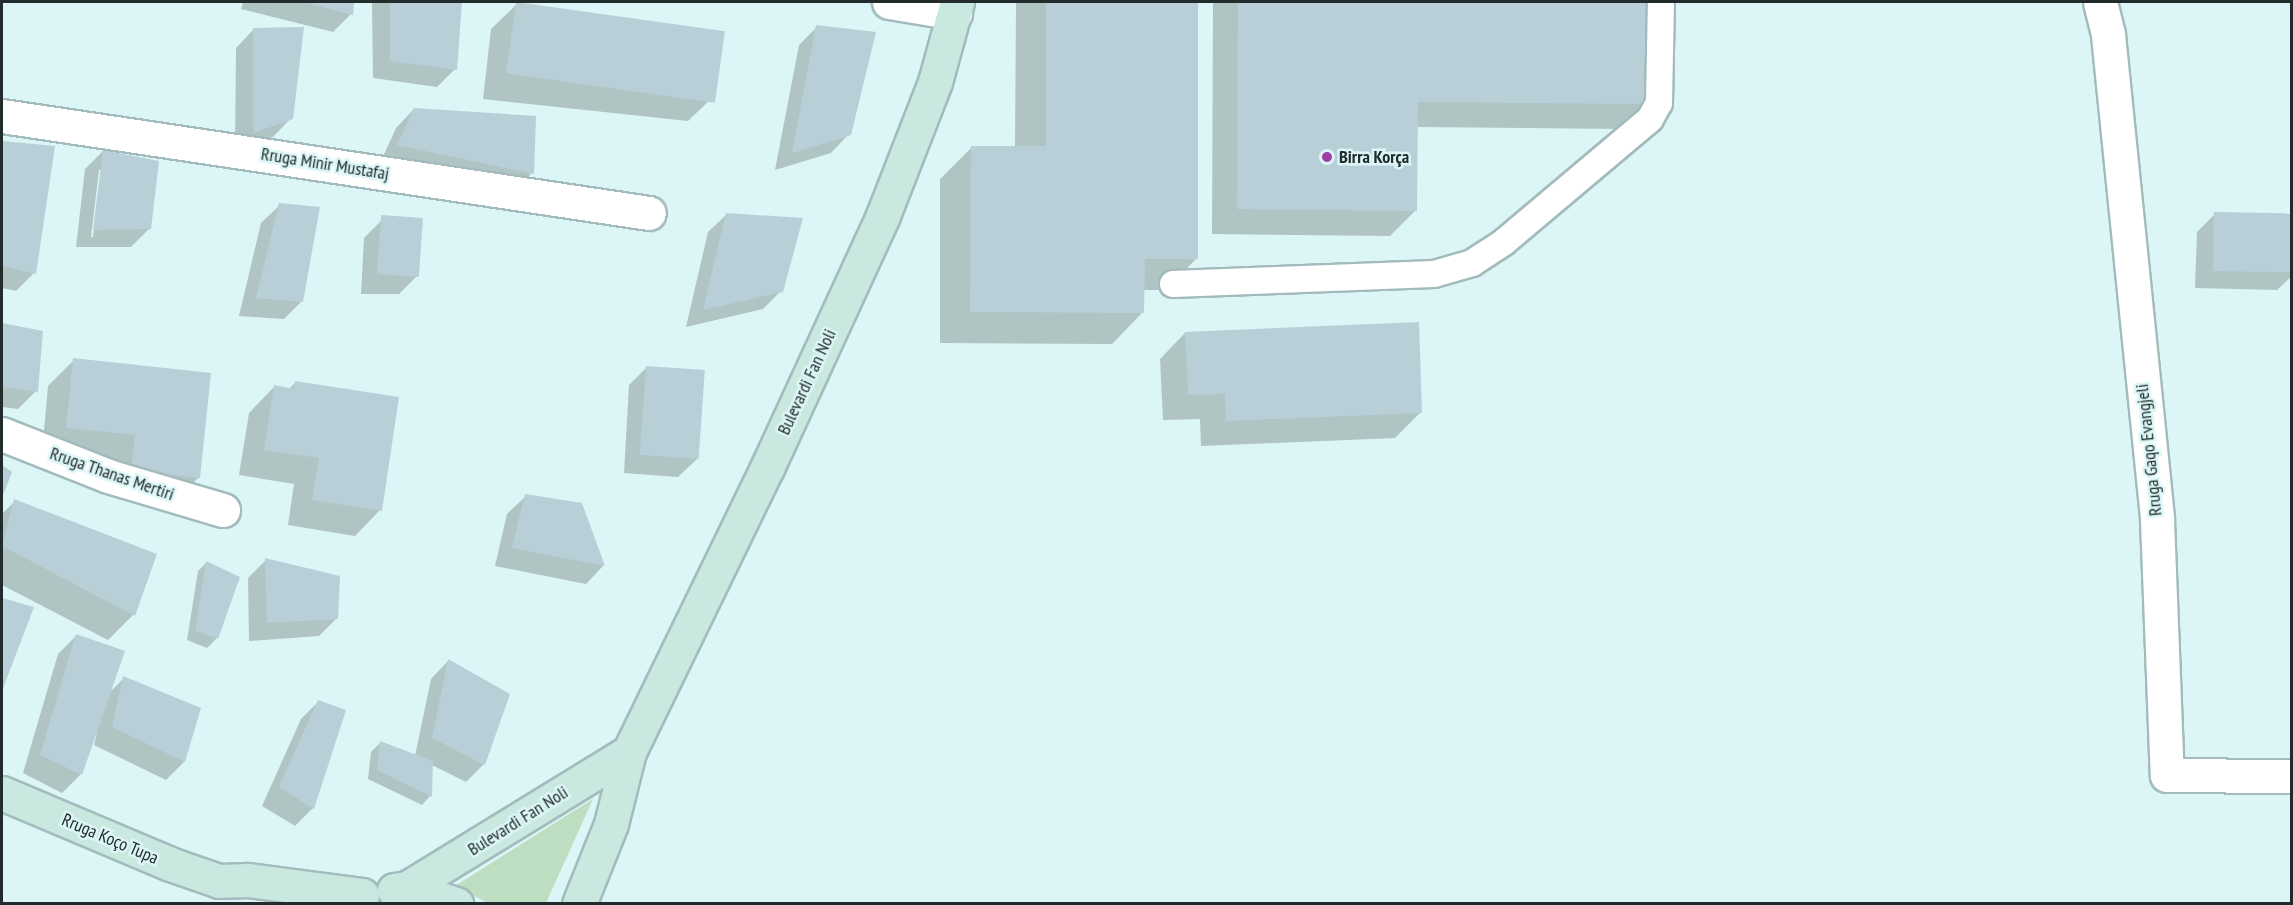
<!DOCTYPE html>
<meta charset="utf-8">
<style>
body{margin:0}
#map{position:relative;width:2293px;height:905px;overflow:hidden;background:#dcf5f6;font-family:"PT Sans Narrow",sans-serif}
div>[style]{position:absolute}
.green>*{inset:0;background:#bedec2}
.shadow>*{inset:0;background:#0003}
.building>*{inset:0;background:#b9cfd8;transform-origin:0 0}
.roads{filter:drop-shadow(2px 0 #a3bbbc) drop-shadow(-2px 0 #a3bbbc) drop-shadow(0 2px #a3bbbc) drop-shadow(0 -2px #a3bbbc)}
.lane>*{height:26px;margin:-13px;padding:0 13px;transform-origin:13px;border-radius:13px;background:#fff}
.street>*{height:33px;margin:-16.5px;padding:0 16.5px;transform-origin:16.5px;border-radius:16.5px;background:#fff}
.secondary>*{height:33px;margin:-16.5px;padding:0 16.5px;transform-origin:16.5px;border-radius:16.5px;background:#c9e8e0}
.dots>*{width:16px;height:16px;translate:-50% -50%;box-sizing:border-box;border:3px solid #dcf5f6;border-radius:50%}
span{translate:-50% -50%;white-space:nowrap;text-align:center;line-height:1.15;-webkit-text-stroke:5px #dcf5f6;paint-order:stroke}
.poi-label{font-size:18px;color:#222c2c;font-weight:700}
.left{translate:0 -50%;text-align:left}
.street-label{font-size:18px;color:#222c2c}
.frame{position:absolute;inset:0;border:3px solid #222c2c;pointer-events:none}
</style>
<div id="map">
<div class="green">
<div style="clip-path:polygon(593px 799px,546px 903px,488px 903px,455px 886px)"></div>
</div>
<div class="shadow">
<div style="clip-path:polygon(243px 2px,353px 2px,351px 14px,333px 32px,241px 9px)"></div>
<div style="clip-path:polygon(372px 2px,461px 2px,455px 69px,437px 87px,373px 78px)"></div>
<div style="clip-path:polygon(1016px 2px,1197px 2px,1196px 259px,1165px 290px,1143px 290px,1143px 312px,1112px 344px,940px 343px,940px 179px,972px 147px,1015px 148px)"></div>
<div style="clip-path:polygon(1213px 2px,1645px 2px,1645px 103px,1619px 129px,1416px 127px,1416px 210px,1390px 236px,1212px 234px)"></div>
<div style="clip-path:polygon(517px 4px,714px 96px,688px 121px,483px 99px,491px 29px)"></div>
<div style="clip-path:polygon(817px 27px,849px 134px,831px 153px,775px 170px,799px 45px)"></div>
<div style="clip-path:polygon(254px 29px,291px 118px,273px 137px,235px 150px,236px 48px)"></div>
<div style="clip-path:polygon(414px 109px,532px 173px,514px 191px,380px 163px,396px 128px)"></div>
<div style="clip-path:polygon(2px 142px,53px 147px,34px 273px,16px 291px,2px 288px)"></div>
<div style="clip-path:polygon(evenodd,103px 151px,149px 229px,131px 247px,76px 247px,85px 169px,103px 151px,99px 170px,102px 170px,93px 237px,91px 237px,99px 170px)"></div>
<div style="clip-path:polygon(280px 205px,302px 301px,284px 319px,239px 316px,261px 223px)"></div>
<div style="clip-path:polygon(727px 214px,781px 291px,763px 309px,686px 327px,708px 232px)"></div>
<div style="clip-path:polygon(2215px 214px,2292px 216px,2292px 276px,2277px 290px,2195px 288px,2197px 232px)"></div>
<div style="clip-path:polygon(382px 220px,417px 276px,399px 294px,361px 294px,364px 238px)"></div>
<div style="clip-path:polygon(2px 324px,41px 332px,36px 391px,18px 409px,2px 407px)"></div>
<div style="clip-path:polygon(1185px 333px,1421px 412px,1395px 438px,1201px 446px,1200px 419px,1163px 420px,1160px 359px)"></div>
<div style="clip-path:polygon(74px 360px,199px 477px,173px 503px,107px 496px,110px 461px,42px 453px,48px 386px)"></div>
<div style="clip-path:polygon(647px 367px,697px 459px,678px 477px,624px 473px,629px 385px)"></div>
<div style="clip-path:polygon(296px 382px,380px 510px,355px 536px,288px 525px,294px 484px,239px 475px,249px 413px,274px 387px,289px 389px)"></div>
<div style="clip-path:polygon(526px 496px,580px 504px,603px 566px,586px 584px,495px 566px,507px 514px)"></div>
<div style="clip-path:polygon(15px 501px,133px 615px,108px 640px,2px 585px,2px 514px)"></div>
<div style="clip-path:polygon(266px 560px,337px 618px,319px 636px,249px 641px,248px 578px)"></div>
<div style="clip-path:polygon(207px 562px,238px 578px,216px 639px,207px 648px,187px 640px,198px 571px)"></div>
<div style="clip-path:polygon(2px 600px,32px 608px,2px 687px)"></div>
<div style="clip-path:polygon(76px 636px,109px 693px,124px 678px,199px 708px,184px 762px,166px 780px,94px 745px,97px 732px,95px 732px,80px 775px,62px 793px,23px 773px,58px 654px)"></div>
<div style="clip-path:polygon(448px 661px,484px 764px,466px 782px,432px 765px,430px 796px,422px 805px,368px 779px,371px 752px,380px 743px,415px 756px,431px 679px)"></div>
<div style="clip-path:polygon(319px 701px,313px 808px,295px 826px,262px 806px,301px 719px)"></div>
</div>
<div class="building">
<div style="clip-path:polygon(303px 2px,354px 2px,353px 15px)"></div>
<div style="clip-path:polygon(390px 2px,462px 2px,457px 70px,390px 61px)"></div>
<div style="left:516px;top:2px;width:211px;height:72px;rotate:8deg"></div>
<div style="clip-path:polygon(1046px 2px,1198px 2px,1198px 259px,1145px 259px,1144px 313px,970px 312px,971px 146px,1046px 146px)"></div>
<div style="clip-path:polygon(1238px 2px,1647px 2px,1646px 104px,1418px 102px,1417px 211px,1237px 209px)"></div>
<div style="clip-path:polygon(816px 25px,876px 32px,851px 135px,792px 153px)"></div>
<div style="clip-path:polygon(304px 27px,293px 119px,253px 133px,253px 28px)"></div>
<div style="clip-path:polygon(414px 108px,536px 116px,534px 174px,397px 145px)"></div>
<div style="clip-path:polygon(2px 141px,55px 146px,36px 274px,2px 266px)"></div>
<div style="clip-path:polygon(103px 150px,159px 161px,151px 229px,93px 230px)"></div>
<div style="clip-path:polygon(279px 203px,320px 207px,303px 302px,256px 298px)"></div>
<div style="left:2214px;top:212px;width:78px;height:59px;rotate:1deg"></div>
<div style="clip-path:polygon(726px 213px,803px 218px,783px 292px,703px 310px)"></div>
<div style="left:423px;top:218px;width:59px;height:42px;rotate:94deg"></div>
<div style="clip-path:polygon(1419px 322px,1422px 413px,1226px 421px,1225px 394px,1188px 395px,1185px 332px)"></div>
<div style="clip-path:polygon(2px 323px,43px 331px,38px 392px,2px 387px)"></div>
<div style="clip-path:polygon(73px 358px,211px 373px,200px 478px,131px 471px,135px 435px,66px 428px)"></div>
<div style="left:646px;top:366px;width:59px;height:89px;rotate:4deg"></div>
<div style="clip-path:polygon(295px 381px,399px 397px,382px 511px,312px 500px,319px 458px,264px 450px,274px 385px,294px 389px)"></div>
<div style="clip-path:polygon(2px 465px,12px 472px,2px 498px)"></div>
<div style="clip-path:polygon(525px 494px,582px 503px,605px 566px,512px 548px)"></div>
<div style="clip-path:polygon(14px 499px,157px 554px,135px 616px,2px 546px)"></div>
<div style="clip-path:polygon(265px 558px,340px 576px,338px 619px,267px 623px)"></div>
<div style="clip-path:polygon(206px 561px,240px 577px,218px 639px,195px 631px)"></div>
<div style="clip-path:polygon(2px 598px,34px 607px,2px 691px)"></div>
<div style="clip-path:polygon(76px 634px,125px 651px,82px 775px,40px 755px)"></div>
<div style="clip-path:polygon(448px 659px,510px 694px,485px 765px,432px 738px)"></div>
<div style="clip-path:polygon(123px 676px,201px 708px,185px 762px,112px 727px)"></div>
<div style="clip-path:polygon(318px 700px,346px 710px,314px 809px,279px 787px)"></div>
<div style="clip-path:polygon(380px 741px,433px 761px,432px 797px,377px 770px)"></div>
</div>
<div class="roads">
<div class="lane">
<div style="left:1173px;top:284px;width:261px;rotate:-2.2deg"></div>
<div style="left:1434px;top:274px;width:40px;rotate:-16deg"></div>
<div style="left:1472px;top:263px;width:38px;rotate:-33deg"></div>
<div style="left:1504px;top:242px;width:191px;rotate:-40.1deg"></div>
<div style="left:1650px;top:119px;width:18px;rotate:-61deg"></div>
<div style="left:1659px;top:103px;width:101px;rotate:-88.9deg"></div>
</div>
<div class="street">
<div style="left:889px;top:2px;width:67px;rotate:9.5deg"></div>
<div style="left:2100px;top:2px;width:34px;rotate:76deg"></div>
<div style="left:2108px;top:35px;width:487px;rotate:84.2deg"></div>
<div style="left:2157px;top:520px;width:255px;rotate:87.8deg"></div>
<div style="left:2167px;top:775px;width:125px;rotate:0.5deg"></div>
<div style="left:2px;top:116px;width:654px;rotate:8.53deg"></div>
<div style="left:2px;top:434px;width:114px;rotate:21.6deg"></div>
<div style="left:108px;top:476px;width:120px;rotate:16.5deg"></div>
</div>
<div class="secondary">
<div style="left:2px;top:793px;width:182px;rotate:22.9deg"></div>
<div style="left:170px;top:864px;width:52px;rotate:19.1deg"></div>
<div style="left:219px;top:881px;width:29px;rotate:-2deg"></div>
<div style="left:248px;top:880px;width:115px;rotate:7.5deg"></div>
<div style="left:407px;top:888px;width:260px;rotate:-31.5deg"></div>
<div style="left:394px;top:890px;width:13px;rotate:-9deg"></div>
<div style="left:407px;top:888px;width:52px;rotate:18.1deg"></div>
<div style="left:579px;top:904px;width:86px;rotate:-68.2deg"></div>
<div style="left:611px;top:824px;width:74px;rotate:-76deg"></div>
<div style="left:629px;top:752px;width:316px;rotate:-64.1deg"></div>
<div style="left:767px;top:468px;width:275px;rotate:-65.3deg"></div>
<div style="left:882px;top:218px;width:146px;rotate:-68.7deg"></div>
<div style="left:935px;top:82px;width:83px;rotate:-74.6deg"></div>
</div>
</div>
<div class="dots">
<div style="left:1327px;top:157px;background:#9f3da4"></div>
</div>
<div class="poi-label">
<span class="left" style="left:1339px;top:157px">Birra Korça</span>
</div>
<div class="street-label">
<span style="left:325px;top:164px;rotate:9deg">Rruga Minir Mustafaj</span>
<span style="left:807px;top:382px;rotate:-65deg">Bulevardi Fan Noli</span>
<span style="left:2149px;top:450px;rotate:-96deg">Rruga Gaqo Evangjeli</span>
<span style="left:112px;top:474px;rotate:19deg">Rruga Thanas Mertiri</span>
<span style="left:518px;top:821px;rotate:-32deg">Bulevardi Fan Noli</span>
<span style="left:110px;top:839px;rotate:23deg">Rruga Koço Tupa</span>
</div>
<div class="frame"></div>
</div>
